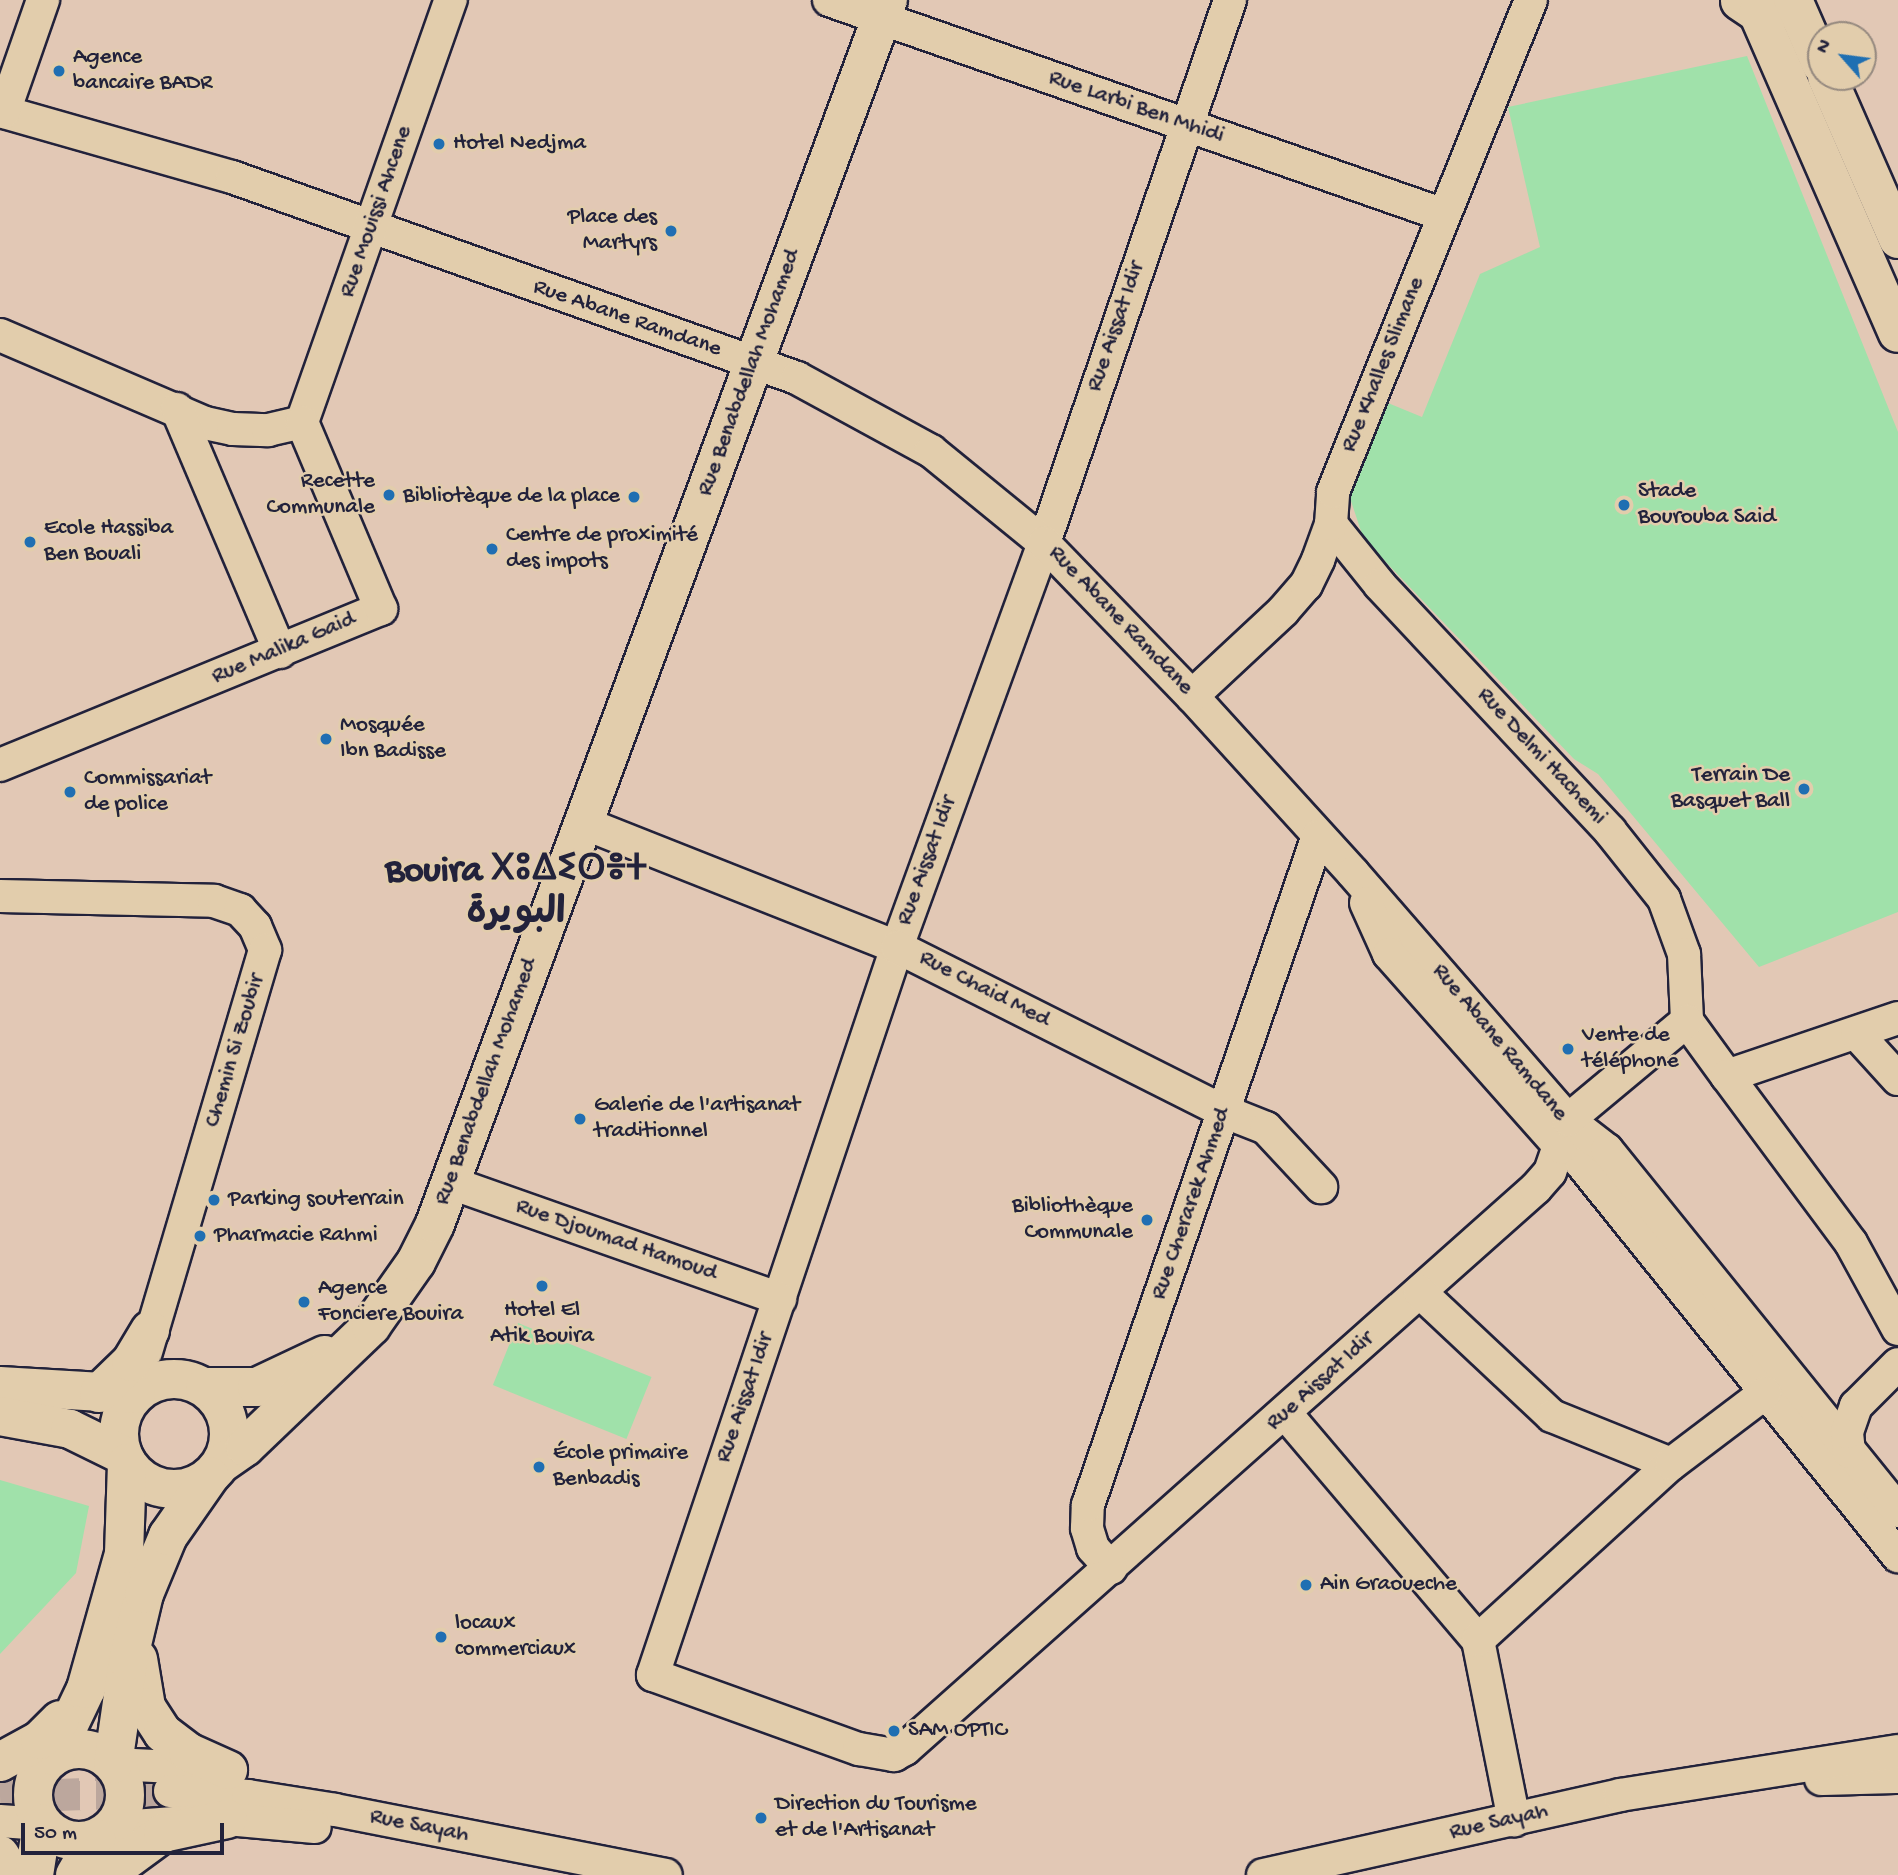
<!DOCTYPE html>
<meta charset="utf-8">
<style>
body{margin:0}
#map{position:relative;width:1898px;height:1875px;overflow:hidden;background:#e2c8b5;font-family:"Gochi Hand","Playpen Sans Arabic","Noto Sans Tifinagh",sans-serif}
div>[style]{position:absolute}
.green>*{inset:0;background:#a0e1aa;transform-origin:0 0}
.minor-tunnel>*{height:32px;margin-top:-16px;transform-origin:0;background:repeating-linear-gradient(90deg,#bca79d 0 32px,transparent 0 48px)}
.roads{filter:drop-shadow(2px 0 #22223b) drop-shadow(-2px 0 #22223b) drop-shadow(0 2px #22223b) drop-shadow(0 -2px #22223b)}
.minor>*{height:32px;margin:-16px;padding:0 16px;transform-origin:16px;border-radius:16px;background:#e2cdac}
.major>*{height:38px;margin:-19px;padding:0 19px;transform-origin:19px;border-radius:19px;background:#e2cdac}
.major>.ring{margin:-19px;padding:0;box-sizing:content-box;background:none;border:38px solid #e2cdac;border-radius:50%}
.dots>*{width:19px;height:19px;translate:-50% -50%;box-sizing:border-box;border:4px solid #e2cdac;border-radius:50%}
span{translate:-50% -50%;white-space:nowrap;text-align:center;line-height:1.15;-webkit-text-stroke:5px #e2cdac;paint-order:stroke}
.poi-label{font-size:23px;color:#22223b}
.left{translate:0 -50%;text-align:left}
.right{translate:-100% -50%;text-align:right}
.street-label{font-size:23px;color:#22223b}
.town-label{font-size:37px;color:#22223b;font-weight:700}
.north{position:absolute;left:1807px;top:21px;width:70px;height:70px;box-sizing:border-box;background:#e2cdac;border:2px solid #95897f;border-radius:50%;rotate:298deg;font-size:19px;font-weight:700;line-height:28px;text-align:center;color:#22223b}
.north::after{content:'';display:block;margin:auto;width:24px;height:32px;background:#1f6fb2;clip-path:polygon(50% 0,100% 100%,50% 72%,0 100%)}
.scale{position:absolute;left:21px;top:1823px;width:203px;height:32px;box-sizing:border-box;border:4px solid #22223b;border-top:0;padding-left:9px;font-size:21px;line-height:24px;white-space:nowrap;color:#22223b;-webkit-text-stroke:5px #e2cdac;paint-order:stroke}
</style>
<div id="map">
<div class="green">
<div style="clip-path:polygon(1747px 56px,1898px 432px,1898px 912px,1759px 967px,1598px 774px,1574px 759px,1380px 556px,1362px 534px,1349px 495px,1388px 403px,1422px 417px,1480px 274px,1540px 247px,1508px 107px)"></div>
<div style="left:518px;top:1323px;width:144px;height:67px;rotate:22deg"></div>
<div style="clip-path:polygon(0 1480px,89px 1506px,76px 1573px,0 1654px)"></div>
</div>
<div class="minor-tunnel">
<div style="left:0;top:1797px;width:170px;rotate:-2deg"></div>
</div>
<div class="roads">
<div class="minor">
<div style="left:829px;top:0;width:651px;rotate:19.27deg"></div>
<div style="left:1230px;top:0;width:574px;rotate:108.91deg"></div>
<div style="left:1044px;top:543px;width:430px;rotate:110deg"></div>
<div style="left:897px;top:947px;width:768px;rotate:108.53deg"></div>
<div style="left:653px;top:1675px;width:219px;rotate:19.8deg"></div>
<div style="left:859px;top:1749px;width:36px;rotate:10deg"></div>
<div style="left:894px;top:1755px;width:13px;rotate:-29deg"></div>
<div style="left:905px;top:1749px;width:844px;rotate:-41.64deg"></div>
<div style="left:1536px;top:1188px;width:21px;rotate:-49deg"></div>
<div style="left:1550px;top:1172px;width:55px;rotate:-70.9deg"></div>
<div style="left:0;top:111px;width:241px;rotate:15.9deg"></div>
<div style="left:232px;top:177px;width:600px;rotate:19.58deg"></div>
<div style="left:797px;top:378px;width:153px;rotate:28.6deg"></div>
<div style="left:931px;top:451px;width:146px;rotate:39.2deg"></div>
<div style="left:1044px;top:543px;width:213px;rotate:46deg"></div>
<div style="left:1192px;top:696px;width:239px;rotate:47.7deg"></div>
<div style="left:1353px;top:873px;width:327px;rotate:49deg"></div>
<div style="left:1568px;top:1120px;width:46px;rotate:72.3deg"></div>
<div style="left:1582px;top:1164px;width:504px;rotate:51.13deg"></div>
<div style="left:4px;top:112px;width:119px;rotate:-70.8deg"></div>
<div style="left:0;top:335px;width:223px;rotate:23.2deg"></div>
<div style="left:205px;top:423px;width:29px;rotate:12deg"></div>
<div style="left:233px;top:429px;width:35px;rotate:2deg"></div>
<div style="left:268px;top:430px;width:35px;rotate:-13deg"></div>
<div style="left:177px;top:409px;width:264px;rotate:67deg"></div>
<div style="left:302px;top:422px;width:448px;rotate:-70.6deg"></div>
<div style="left:1331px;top:524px;width:78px;rotate:51.2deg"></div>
<div style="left:1380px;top:585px;width:337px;rotate:46.9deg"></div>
<div style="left:1610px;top:831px;width:87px;rotate:51.5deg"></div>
<div style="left:1664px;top:899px;width:59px;rotate:70deg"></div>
<div style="left:1684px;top:954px;width:67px;rotate:87.4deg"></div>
<div style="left:1687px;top:1021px;width:68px;rotate:54deg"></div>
<div style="left:1727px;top:1076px;width:181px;rotate:-18.7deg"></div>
<div style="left:1192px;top:696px;width:125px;rotate:-43deg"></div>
<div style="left:1283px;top:611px;width:35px;rotate:-49deg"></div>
<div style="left:1306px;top:585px;width:28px;rotate:-64deg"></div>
<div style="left:1318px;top:560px;width:38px;rotate:-70deg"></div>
<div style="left:1331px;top:524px;width:32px;rotate:-86deg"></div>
<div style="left:1333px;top:492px;width:530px;rotate:-68.08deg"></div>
<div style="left:0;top:765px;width:412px;rotate:-22.3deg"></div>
<div style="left:381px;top:609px;width:203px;rotate:-112.9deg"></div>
<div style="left:581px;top:822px;width:340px;rotate:21.6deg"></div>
<div style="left:897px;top:947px;width:365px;rotate:26.7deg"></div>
<div style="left:1223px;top:1111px;width:46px;rotate:21.6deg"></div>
<div style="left:1266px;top:1128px;width:81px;rotate:47deg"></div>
<div style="left:0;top:896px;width:214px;rotate:1.3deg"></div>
<div style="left:214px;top:901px;width:28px;rotate:19deg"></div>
<div style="left:240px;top:910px;width:22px;rotate:47deg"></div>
<div style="left:255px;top:926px;width:26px;rotate:67deg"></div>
<div style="left:265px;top:950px;width:419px;rotate:106.5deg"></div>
<div style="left:1366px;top:903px;width:56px;rotate:65.7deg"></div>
<div style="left:1389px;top:954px;width:259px;rotate:48.4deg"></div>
<div style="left:1857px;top:1034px;width:61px;rotate:47.7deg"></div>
<div style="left:1727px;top:1076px;width:208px;rotate:53.4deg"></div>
<div style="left:1851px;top:1243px;width:98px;rotate:61.3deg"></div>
<div style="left:1568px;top:1120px;width:49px;rotate:37.6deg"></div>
<div style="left:1607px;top:1150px;width:464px;rotate:51.1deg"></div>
<div style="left:1568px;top:1120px;width:155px;rotate:-39.8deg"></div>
<div style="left:451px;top:1183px;width:349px;rotate:19.4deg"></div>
<div style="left:1420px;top:1292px;width:181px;rotate:43.2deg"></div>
<div style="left:1552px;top:1416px;width:128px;rotate:22deg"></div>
<div style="left:1286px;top:1414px;width:297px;rotate:49.7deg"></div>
<div style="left:1478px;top:1640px;width:184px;rotate:78.7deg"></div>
<div style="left:1849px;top:1452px;width:20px;rotate:-96deg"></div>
<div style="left:1847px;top:1432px;width:28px;rotate:-71deg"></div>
<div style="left:1856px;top:1406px;width:59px;rotate:-45deg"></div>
<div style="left:1111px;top:1568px;width:27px;rotate:-132deg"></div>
<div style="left:1093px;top:1548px;width:21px;rotate:-107deg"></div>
<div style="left:1087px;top:1528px;width:23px;rotate:-88deg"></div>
<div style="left:1088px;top:1505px;width:707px;rotate:-71.03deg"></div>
<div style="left:1478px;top:1640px;width:261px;rotate:-42.4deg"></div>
<div style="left:1671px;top:1464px;width:118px;rotate:-37.1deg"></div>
<div style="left:113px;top:1764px;width:103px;rotate:2.8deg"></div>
<div style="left:1821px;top:1779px;width:77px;rotate:-1.5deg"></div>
<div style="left:170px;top:1791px;width:78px;rotate:3.7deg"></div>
<div style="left:248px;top:1796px;width:88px;rotate:9.1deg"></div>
<div style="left:335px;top:1810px;width:337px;rotate:11.1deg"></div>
<div style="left:0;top:1821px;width:42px;rotate:4.1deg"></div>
<div style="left:96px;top:1839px;width:40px;rotate:-18.9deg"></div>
<div style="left:134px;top:1826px;width:93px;rotate:-4.3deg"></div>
<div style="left:227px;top:1819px;width:88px;rotate:5.2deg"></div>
<div style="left:1263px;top:1875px;width:366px;rotate:-12.6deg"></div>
<div style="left:1620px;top:1795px;width:281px;rotate:-9deg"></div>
</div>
<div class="major">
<div style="left:1740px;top:1px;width:22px;rotate:34deg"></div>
<div style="left:1758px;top:13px;width:13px"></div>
<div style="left:1771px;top:13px;width:26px;rotate:-31deg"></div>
<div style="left:1793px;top:0;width:70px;rotate:66.4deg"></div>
<div style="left:1758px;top:13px;width:349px;rotate:66.4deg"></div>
<div style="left:1827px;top:77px;width:177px;rotate:66.3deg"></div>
<div class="ring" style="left:119px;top:1379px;width:72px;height:72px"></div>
<div style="left:0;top:1386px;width:136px;rotate:3.4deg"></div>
<div style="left:205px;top:1387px;width:52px"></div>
<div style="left:257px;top:1387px;width:75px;rotate:-25.2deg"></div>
<div style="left:99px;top:1393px;width:45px;rotate:-44.1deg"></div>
<div style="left:131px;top:1362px;width:37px;rotate:-59deg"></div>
<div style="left:0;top:1416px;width:71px;rotate:10.5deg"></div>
<div style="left:70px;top:1429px;width:59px;rotate:26.1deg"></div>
<div style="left:222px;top:1463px;width:28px;rotate:-35deg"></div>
<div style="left:245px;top:1447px;width:175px;rotate:-43.8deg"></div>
<div style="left:371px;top:1326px;width:78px;rotate:-54.9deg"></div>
<div style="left:416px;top:1262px;width:42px;rotate:-63.4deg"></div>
<div style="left:435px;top:1224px;width:1305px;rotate:-69.69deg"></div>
<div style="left:138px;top:1659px;width:49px;rotate:80.5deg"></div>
<div style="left:146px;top:1707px;width:31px;rotate:57deg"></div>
<div style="left:163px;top:1733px;width:31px;rotate:37deg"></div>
<div style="left:188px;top:1752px;width:44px;rotate:24.2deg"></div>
<div class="ring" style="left:33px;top:1749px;width:54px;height:54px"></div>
<div style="left:54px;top:1756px;width:74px;rotate:-64.5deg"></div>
<div style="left:86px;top:1689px;width:140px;rotate:-74.3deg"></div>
<div style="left:124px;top:1554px;width:91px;rotate:-88.1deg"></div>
<div style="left:0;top:1762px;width:46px;rotate:-28.8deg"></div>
<div style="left:40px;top:1740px;width:28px;rotate:-45deg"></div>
<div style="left:113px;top:1764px;width:104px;rotate:-81.7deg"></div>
<div style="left:128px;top:1661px;width:69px;rotate:-76.6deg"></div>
<div style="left:144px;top:1594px;width:63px;rotate:-67.5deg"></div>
<div style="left:168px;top:1536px;width:73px;rotate:-55deg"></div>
<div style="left:0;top:1855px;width:23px;rotate:59deg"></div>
<div style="left:34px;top:1875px;width:52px;rotate:-81.1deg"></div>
<div style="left:75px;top:1875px;width:42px;rotate:-59.7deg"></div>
<div style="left:106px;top:1875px;width:71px;rotate:-36.4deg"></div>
<div style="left:163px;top:1833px;width:66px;rotate:-12.3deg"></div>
</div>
</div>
<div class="dots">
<div style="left:59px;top:71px;background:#1f6fb2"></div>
<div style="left:439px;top:144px;background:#1f6fb2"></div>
<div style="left:671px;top:231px;background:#1f6fb2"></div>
<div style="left:389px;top:495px;background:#1f6fb2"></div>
<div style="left:634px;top:497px;background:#1f6fb2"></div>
<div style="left:1624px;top:505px;background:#1f6fb2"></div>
<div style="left:30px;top:542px;background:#1f6fb2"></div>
<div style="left:492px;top:549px;background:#1f6fb2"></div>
<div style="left:326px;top:739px;background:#1f6fb2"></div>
<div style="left:1804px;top:789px;background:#1f6fb2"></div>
<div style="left:70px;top:792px;background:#1f6fb2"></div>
<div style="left:1568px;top:1049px;background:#1f6fb2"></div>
<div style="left:580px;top:1119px;background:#1f6fb2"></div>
<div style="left:214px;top:1200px;background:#1f6fb2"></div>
<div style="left:1147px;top:1220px;background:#1f6fb2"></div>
<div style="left:200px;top:1236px;background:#1f6fb2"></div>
<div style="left:542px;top:1286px;background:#1f6fb2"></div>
<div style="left:304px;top:1302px;background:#1f6fb2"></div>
<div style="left:539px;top:1467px;background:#1f6fb2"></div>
<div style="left:1306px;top:1585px;background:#1f6fb2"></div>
<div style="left:441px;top:1637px;background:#1f6fb2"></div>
<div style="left:894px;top:1731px;background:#1f6fb2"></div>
<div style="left:761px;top:1818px;background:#1f6fb2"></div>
</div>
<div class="poi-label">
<span class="left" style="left:73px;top:71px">Agence<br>bancaire BADR</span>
<span class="left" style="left:453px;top:144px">Hotel Nedjma</span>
<span class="right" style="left:657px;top:231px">Place des<br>Martyrs</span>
<span class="right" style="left:375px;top:495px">Recette<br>Communale</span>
<span class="left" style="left:1638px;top:505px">Stade<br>Bourouba Said</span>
<span class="right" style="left:620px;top:497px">Bibliotèque de la place</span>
<span class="left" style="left:44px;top:542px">Ecole Hassiba<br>Ben Bouali</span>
<span class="left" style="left:506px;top:549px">Centre de proximité<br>des impots</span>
<span class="left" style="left:340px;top:739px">Mosquée<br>Ibn Badisse</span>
<span class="right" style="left:1790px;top:789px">Terrain De<br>Basquet Ball</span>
<span class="left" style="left:84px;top:792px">Commissariat<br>de police</span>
<span class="left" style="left:1582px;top:1049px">Vente de<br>téléphone</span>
<span class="left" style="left:594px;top:1119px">Galerie de l'artisanat<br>traditionnel</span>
<span class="left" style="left:228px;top:1200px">Parking souterrain</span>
<span class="right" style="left:1133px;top:1220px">Bibliothèque<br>Communale</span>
<span class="left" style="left:214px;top:1236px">Pharmacie Rahmi</span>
<span class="left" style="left:318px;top:1302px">Agence<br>Fonciere Bouira</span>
<span style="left:542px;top:1324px">Hotel El<br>Atik Bouira</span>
<span class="left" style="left:553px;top:1467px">École primaire<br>Benbadis</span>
<span class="left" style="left:1320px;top:1585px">Ain Graoueche</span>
<span class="left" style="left:455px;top:1637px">locaux<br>commerciaux</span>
<span class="left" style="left:908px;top:1731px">SAM OPTIC</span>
<span class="left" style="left:775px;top:1818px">Direction du Tourisme<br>et de l'Artisanat</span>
</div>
<div class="street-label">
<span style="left:1136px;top:108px;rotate:19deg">Rue Larbi Ben Mhidi</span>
<span style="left:377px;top:212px;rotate:-71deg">Rue Mouissi Ahcene</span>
<span style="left:627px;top:319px;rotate:19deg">Rue Abane Ramdane</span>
<span style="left:1117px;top:327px;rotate:-71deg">Rue Aissat Idir</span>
<span style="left:1384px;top:365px;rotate:-68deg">Rue Khalles Slimane</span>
<span style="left:750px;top:373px;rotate:-70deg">Rue Benabdellah Mohamed</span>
<span style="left:1120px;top:621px;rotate:46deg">Rue Abane Ramdane</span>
<span style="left:284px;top:649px;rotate:-23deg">Rue Malika Gaid</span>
<span style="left:1541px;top:757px;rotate:47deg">Rue Delmi Hachemi</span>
<span style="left:928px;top:861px;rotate:-70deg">Rue Aissat Idir</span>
<span style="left:984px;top:990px;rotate:27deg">Rue Chaid Med</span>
<span style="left:1499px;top:1043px;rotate:50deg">Rue Abane Ramdane</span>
<span style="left:236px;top:1051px;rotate:-73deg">Chemin Si Zoubir</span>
<span style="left:487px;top:1082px;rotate:-70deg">Rue Benabdellah Mohamed</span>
<span style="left:1192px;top:1204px;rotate:-71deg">Rue Cherarek Ahmed</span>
<span style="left:616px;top:1241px;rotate:19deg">Rue Djoumad Hamoud</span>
<span style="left:1321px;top:1382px;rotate:-42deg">Rue Aissat Idir</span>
<span style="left:746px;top:1398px;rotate:-71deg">Rue Aissat Idir</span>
<span style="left:1499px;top:1823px;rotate:-13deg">Rue Sayah</span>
<span style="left:419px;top:1827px;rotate:11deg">Rue Sayah</span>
</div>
<div class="town-label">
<span style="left:516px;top:894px">Bouira ⵝⵓⵠⵉⵔⴻⵜ<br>البويرة</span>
</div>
<div class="north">N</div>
<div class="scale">50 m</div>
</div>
